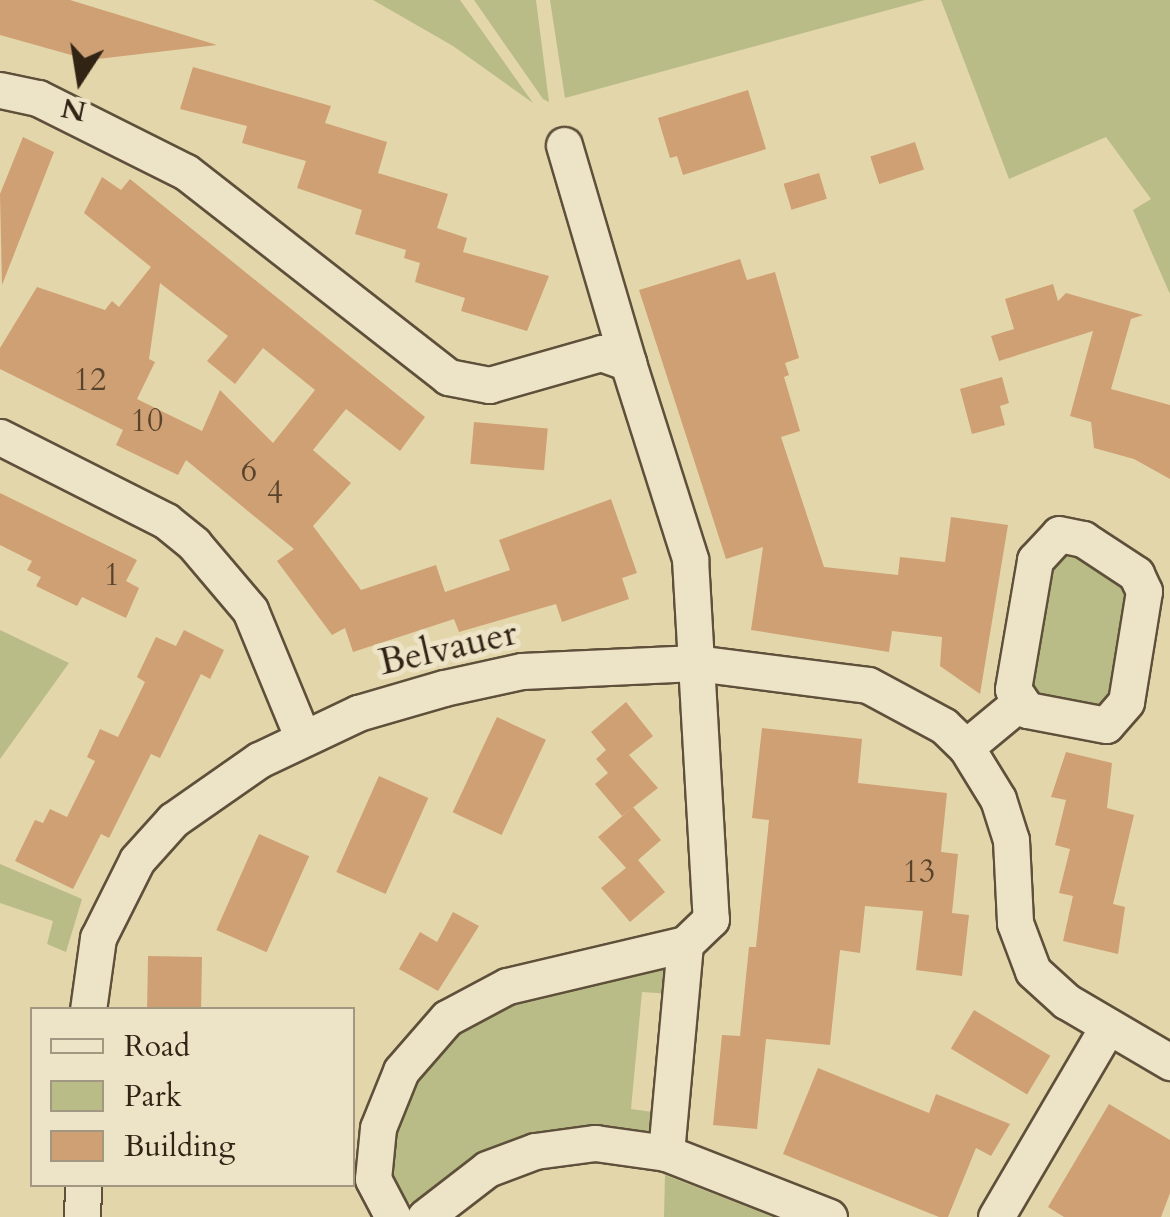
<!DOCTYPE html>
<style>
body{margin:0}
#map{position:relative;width:1170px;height:1217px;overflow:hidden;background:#e4d6ab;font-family:Cardo,serif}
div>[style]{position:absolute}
.green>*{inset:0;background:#b9bc86}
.building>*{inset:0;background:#cfa073;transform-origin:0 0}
.roads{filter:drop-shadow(2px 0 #5e503a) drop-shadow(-2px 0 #5e503a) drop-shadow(0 2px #5e503a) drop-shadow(0 -2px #5e503a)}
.minor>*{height:35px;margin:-17.5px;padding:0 17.5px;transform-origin:17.5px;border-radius:17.5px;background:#ede4c8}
span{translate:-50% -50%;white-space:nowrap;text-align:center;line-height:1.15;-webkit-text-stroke:10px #ede4c8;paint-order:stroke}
.number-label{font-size:32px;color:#58432c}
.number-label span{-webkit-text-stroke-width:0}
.street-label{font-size:38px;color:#312415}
.legend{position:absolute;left:30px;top:1007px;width:325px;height:180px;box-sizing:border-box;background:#ede4c8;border:2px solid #a29780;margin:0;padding:12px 18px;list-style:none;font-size:30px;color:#312415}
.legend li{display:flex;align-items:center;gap:20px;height:50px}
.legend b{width:50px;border:2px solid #a29780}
.north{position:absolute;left:30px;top:30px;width:100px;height:100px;-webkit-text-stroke:8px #ede4c8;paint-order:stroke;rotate:192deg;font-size:28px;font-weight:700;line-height:40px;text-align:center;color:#312415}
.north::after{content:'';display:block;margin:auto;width:35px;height:45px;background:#312415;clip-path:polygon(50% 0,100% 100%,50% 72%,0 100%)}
</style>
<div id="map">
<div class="green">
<div style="clip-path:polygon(373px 0,460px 0,533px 103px,453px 46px)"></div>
<div style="clip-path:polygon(474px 0,536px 0,549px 102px,543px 99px)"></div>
<div style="clip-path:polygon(550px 0,925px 0,565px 98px)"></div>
<div style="clip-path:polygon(941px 0,1170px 0,1170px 294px,1133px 210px,1151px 199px,1106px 137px,1009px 179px)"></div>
<div style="clip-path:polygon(1058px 544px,1131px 581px,1110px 711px,1040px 705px,1022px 682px,1044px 559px)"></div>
<div style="clip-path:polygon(0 630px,69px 663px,0 759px)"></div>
<div style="clip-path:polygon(0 864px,82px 899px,66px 952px,47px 944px,53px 921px,0 903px)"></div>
<div style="clip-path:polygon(671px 959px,671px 994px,642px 992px,631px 1109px,659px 1113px,656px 1135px,613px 1132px,404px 1205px,386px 1178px,401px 1095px,473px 1014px)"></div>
<div style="clip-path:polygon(665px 1175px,773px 1217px,664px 1217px)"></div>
</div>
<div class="building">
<div style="clip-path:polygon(0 0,70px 0,217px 45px,89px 60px,0 35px)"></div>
<div style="clip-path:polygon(193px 67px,331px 106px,325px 123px,387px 142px,378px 173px,448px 194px,437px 228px,467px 238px,463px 252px,549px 276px,527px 331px,461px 311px,465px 298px,415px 282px,420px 263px,404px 258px,406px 250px,355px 234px,362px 210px,297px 188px,306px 161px,242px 143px,247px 126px,180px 109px)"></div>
<div style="clip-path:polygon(748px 90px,766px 149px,683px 175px,677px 156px,670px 158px,658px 118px)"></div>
<div style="clip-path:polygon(23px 137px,54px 152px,2px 285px,0 194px)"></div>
<div style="left:915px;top:142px;width:29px;height:47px;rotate:72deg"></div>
<div style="left:819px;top:173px;width:27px;height:37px;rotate:73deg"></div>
<div style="clip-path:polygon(evenodd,102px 177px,121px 190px,130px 179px,425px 417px,400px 451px,346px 409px,313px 450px,351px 483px,313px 526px,361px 590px,436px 565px,445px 592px,510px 570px,499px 540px,611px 499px,637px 573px,622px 578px,629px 599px,562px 622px,556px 604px,459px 632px,454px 619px,353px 652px,345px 628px,332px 635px,277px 561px,294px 549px,186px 460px,178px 475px,116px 445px,123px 430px,0 369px,0 348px,37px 287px,105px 310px,112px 301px,119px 307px,151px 267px,84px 213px,102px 177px,160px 283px,228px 336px,207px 361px,235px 384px,263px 348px,315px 390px,273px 443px,220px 390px,202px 431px,137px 399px,155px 362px,149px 359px,160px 283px)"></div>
<div style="clip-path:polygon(740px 259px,747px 280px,775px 272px,799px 358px,785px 363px,789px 375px,784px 377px,800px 431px,781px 437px,824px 567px,898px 575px,900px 557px,945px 562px,951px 517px,1008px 525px,980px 694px,940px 666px,942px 637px,892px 631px,889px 652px,751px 630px,763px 547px,726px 559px,639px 290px)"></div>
<div style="clip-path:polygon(1053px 284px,1058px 301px,1066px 293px,1143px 315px,1131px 319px,1111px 389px,1170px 405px,1170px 479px,1134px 459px,1094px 448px,1091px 422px,1070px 416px,1093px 331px,999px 361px,991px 336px,1014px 329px,1005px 299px)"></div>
<div style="clip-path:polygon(1002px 377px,1009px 403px,1000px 406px,1005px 425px,972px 434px,960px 389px)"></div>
<div style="left:474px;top:422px;width:74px;height:42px;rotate:5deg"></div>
<div style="clip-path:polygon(0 493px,137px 560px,126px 581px,139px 588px,126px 618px,82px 597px,77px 606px,36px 586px,41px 577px,27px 570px,32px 561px,0 545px)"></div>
<div style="clip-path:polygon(184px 630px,224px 650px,210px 679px,201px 674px,160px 758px,151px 754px,109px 838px,101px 834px,73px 889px,15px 861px,35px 820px,43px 823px,50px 809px,67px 817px,95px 761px,87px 757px,100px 729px,118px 737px,131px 711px,145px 682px,137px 677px,156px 637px,176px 646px)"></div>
<div style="clip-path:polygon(626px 702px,653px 736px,629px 755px,658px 788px,622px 816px,595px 784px,608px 773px,596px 759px,606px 750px,591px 732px)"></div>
<div style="left:497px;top:717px;width:54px;height:105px;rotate:25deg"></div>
<div style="clip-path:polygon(762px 728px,862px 739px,858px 783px,947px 793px,941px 852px,958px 854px,952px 913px,969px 915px,962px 976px,916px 970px,923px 911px,865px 906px,860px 953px,840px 950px,830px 1045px,766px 1039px,757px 1129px,713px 1125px,722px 1035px,740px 1036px,749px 947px,756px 947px,769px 820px,752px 818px)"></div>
<div style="clip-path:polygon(1066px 752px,1112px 763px,1107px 808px,1134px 815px,1113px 904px,1125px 907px,1118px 954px,1063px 941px,1073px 896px,1059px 893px,1070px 849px,1055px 845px,1066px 800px,1051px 797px)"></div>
<div style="left:379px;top:776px;width:54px;height:105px;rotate:24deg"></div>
<div style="clip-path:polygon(633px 807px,661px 840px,638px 860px,665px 892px,630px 922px,601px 888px,626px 868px,598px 837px)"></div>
<div style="left:259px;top:834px;width:55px;height:105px;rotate:24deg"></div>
<div style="clip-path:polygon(453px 912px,479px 926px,438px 991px,399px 969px,420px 932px,437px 942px)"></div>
<div style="left:148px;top:956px;width:54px;height:54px;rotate:1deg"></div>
<div style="left:974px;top:1010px;width:89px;height:45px;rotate:31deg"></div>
<div style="clip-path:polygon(818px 1068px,929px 1113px,936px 1094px,1010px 1124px,991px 1156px,976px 1148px,948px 1217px,939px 1217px,783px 1154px)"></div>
<div style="clip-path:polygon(1109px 1104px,1170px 1140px,1170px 1193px,1161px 1217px,1064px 1217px,1048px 1207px)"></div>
</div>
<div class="roads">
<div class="minor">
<div style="left:0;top:90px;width:39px;rotate:12deg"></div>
<div style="left:38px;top:98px;width:165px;rotate:26.6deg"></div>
<div style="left:186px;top:172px;width:333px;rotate:38deg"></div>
<div style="left:448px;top:377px;width:42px;rotate:11deg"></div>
<div style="left:489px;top:385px;width:116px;rotate:-15.9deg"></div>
<div style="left:601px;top:353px;width:29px;rotate:20deg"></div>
<div style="left:628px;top:363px;width:206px;rotate:72.4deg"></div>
<div style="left:690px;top:559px;width:361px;rotate:86.7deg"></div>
<div style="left:711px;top:919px;width:36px;rotate:136deg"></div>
<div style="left:685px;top:944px;width:183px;rotate:166.7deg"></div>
<div style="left:507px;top:986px;width:68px;rotate:151.9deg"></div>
<div style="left:447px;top:1018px;width:70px;rotate:131deg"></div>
<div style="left:401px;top:1071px;width:61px;rotate:112deg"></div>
<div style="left:378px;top:1128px;width:51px;rotate:95.6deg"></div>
<div style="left:373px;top:1179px;width:43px;rotate:62.2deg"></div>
<div style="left:564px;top:145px;width:227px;rotate:73.6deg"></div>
<div style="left:0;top:437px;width:186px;rotate:26.8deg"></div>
<div style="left:166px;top:521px;width:36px;rotate:39deg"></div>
<div style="left:194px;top:544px;width:87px;rotate:49.7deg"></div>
<div style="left:250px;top:610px;width:136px;rotate:67.6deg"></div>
<div style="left:1059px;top:534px;width:25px;rotate:12deg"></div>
<div style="left:1083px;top:539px;width:64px;rotate:33.4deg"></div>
<div style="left:1136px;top:574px;width:19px;rotate:65deg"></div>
<div style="left:1144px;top:591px;width:112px;rotate:99.2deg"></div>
<div style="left:1126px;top:702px;width:30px;rotate:131deg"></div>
<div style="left:1106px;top:725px;width:80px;rotate:-169.2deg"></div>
<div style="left:1027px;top:710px;width:25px;rotate:-124deg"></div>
<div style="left:1013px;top:689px;width:131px;rotate:-80.3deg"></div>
<div style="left:1035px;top:560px;width:35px;rotate:-47deg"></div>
<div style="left:966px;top:747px;width:67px;rotate:-39.6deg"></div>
<div style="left:88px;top:1010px;width:73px;rotate:-82.1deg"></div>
<div style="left:98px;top:938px;width:87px;rotate:-63.4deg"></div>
<div style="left:137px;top:860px;width:54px;rotate:-48deg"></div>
<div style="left:173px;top:820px;width:105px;rotate:-34.9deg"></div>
<div style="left:259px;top:760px;width:110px;rotate:-25.4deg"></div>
<div style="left:358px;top:713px;width:90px;rotate:-16.2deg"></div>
<div style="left:444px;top:688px;width:80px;rotate:-12.3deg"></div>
<div style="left:522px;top:671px;width:174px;rotate:-2.6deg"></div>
<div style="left:696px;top:663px;width:173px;rotate:7.3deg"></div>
<div style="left:868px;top:685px;width:86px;rotate:28.3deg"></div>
<div style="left:944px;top:726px;width:30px;rotate:44deg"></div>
<div style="left:966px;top:747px;width:61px;rotate:58.4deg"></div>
<div style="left:998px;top:799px;width:43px;rotate:72.4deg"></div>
<div style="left:1011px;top:840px;width:83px;rotate:87.2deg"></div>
<div style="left:1015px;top:923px;width:51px;rotate:69.4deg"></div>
<div style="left:1033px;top:971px;width:45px;rotate:42.3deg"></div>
<div style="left:1066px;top:1001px;width:121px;rotate:30.4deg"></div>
<div style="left:666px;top:1153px;width:210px;rotate:-84.8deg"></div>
<div style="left:82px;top:1217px;width:33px;rotate:-88deg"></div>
<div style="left:425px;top:1217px;width:78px;rotate:-37.7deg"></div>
<div style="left:487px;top:1169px;width:51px;rotate:-20.6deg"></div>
<div style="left:535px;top:1151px;width:61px;rotate:-7.6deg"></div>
<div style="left:595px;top:1143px;width:72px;rotate:8deg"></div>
<div style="left:666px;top:1153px;width:175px;rotate:21.4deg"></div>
<div style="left:996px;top:1217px;width:221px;rotate:-59.6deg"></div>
</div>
</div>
<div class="number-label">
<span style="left:90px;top:380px">12</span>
<span style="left:147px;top:421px">10</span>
<span style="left:249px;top:471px">6</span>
<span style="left:275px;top:493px">4</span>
<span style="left:112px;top:575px">1</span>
<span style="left:919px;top:872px">13</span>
</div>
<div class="street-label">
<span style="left:448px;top:648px;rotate:-13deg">Belvauer</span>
</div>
<ul class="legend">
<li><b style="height:12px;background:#ede4c8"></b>Road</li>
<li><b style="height:28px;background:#b9bc86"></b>Park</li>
<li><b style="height:28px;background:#cfa073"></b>Building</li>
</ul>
<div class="north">N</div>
</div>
